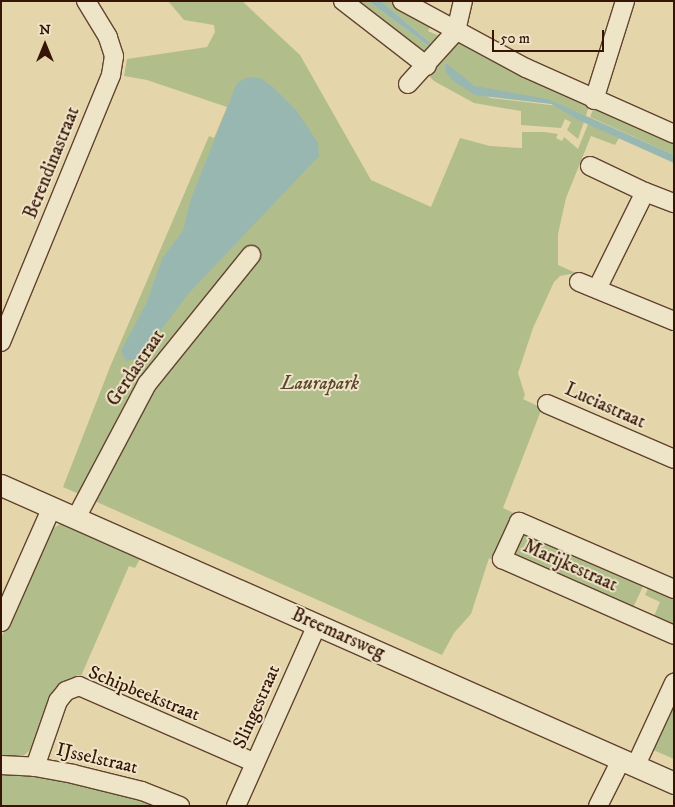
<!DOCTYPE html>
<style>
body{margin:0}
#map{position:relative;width:675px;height:807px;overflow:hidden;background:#e5d5aa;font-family:"IM FELL DW Pica",serif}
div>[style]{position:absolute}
.green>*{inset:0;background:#b1be8b}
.water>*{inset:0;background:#98b7b1}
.roads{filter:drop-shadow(1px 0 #62442f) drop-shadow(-1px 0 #62442f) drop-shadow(0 1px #62442f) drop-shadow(0 -1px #62442f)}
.minor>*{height:18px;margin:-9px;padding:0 9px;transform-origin:9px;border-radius:9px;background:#eee4c8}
.tertiary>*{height:21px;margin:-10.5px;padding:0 10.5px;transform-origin:10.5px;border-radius:10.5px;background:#eee4c8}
span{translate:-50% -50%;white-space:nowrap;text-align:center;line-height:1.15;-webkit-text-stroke:4px #eee4c8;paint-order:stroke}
.street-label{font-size:19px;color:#361406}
.park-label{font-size:19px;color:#5b472e;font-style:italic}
.frame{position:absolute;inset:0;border:2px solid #361406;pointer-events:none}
.north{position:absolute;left:20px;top:20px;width:50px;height:50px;-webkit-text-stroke:4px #eee4c8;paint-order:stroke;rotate:0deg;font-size:14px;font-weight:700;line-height:20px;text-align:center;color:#361406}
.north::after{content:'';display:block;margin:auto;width:18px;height:22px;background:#361406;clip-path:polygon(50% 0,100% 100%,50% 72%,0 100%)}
.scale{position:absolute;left:492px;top:30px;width:112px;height:22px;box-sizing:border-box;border:2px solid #361406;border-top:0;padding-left:6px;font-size:15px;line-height:18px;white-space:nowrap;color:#361406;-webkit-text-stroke:4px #eee4c8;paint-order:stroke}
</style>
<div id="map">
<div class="green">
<div style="clip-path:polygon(168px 1px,242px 1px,300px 55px,371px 180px,431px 207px,460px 138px,490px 146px,522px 148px,522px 132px,544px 132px,558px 134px,556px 138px,562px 141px,564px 137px,578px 149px,588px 124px,619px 138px,615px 145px,591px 136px,566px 198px,558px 234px,558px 265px,576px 273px,560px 276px,554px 282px,533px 328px,518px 373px,525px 395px,523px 399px,542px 408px,503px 508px,518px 515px,497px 562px,489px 558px,471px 614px,454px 633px,442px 655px,63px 487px,110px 367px,209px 136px,214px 138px,227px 107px,147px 80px,124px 76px,127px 59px,207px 47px,215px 32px,214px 25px,184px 20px)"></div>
<div style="clip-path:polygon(351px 1px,368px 1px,430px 47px,433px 45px,381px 1px,394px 1px,432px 24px,428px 31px,444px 38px,424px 54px)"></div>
<div style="clip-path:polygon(460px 42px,589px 105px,586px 116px,547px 99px,496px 92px,475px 86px,444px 64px,490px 98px,559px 106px,584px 122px,578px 139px,567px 130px,571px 122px,565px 119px,561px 128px,521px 125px,521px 111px,474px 103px,434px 81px,428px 75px)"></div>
<div style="clip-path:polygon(594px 107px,674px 141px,674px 155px,590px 117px)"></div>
<div style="clip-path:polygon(65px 521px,141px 557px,135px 568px,129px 566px,81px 676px,77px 675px,31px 749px,21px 758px,1px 760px,1px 638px,49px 531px)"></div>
<div style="clip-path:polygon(522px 533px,645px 582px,632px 610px,517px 560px,513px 554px)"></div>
<div style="clip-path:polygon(650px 584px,674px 594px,674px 631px,652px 621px,660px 602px,645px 595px)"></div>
<div style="clip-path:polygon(674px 698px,674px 759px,651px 749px)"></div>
<div style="clip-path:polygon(1px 770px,27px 770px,167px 806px,1px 806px)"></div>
</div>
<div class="water">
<div style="clip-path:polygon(368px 1px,381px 1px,433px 45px,430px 47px)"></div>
<div style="clip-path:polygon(446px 63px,475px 86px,548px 99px,674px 155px,674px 163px,578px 120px,551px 104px,475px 95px,453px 81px,445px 71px)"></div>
<div style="clip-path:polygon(248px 77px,260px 78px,273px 87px,297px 111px,318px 143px,319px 156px,188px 294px,140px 358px,126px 361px,121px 351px,146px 304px,163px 257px,183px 231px,191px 199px,237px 83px)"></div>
</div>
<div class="roads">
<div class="minor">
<div style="left:343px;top:1px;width:106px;rotate:37.7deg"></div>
<div style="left:402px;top:1px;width:141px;rotate:28.4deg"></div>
<div style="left:526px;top:68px;width:162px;rotate:24deg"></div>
<div style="left:408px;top:84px;width:72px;rotate:-47.8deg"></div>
<div style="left:456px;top:31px;width:31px;rotate:-77deg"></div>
<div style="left:594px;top:100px;width:104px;rotate:-72.6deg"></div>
<div style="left:590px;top:166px;width:61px;rotate:25.3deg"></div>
<div style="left:579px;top:282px;width:103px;rotate:22.3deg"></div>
<div style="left:597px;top:289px;width:108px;rotate:-63.7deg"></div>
<div style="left:645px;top:192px;width:31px;rotate:21deg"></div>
<div style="left:1px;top:342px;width:289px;rotate:-67.6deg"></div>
<div style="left:111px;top:75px;width:19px;rotate:-81deg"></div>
<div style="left:114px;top:56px;width:20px;rotate:-108deg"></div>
<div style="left:108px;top:37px;width:42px;rotate:-121.4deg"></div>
<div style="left:547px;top:404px;width:138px;rotate:23.4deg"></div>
<div style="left:76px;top:518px;width:152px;rotate:-62.1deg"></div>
<div style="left:147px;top:384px;width:166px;rotate:-51.1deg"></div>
<div style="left:674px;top:589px;width:169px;rotate:-156.6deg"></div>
<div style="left:519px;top:522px;width:41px;rotate:114.7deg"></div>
<div style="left:502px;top:559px;width:188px;rotate:23.8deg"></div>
<div style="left:1px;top:622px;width:126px;rotate:-66.1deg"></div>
<div style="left:1px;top:765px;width:34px;rotate:3deg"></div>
<div style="left:35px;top:767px;width:39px;rotate:10deg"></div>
<div style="left:73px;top:774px;width:71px;rotate:13.8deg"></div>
<div style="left:142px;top:791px;width:41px;rotate:21.5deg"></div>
<div style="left:35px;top:767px;width:70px;rotate:-70.8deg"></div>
<div style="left:58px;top:701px;width:13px;rotate:-51deg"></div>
<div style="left:66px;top:691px;width:14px;rotate:-21deg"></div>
<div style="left:79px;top:686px;width:192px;rotate:23.6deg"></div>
<div style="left:635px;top:767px;width:93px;rotate:-65.1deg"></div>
<div style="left:236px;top:806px;width:198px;rotate:-65.9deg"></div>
<div style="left:598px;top:806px;width:51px;rotate:-63.4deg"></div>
</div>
<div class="tertiary">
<div style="left:1px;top:485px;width:736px;rotate:23.88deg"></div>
</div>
</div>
<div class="street-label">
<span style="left:52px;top:163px;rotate:-68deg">Berendinastraat</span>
<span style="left:136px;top:368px;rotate:-56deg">Gerdastraat</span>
<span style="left:605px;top:406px;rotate:24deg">Luciastraat</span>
<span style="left:570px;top:566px;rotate:24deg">Marijkestraat</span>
<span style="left:338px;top:634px;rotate:24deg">Breemarsweg</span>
<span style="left:144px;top:694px;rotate:22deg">Schipbeekstraat</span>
<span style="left:257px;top:707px;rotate:-66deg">Slingestraat</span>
<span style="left:97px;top:759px;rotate:13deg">IJsselstraat</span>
</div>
<div class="park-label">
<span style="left:320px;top:384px">Laurapark</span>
</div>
<div class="frame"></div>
<div class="north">N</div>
<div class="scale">50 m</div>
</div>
